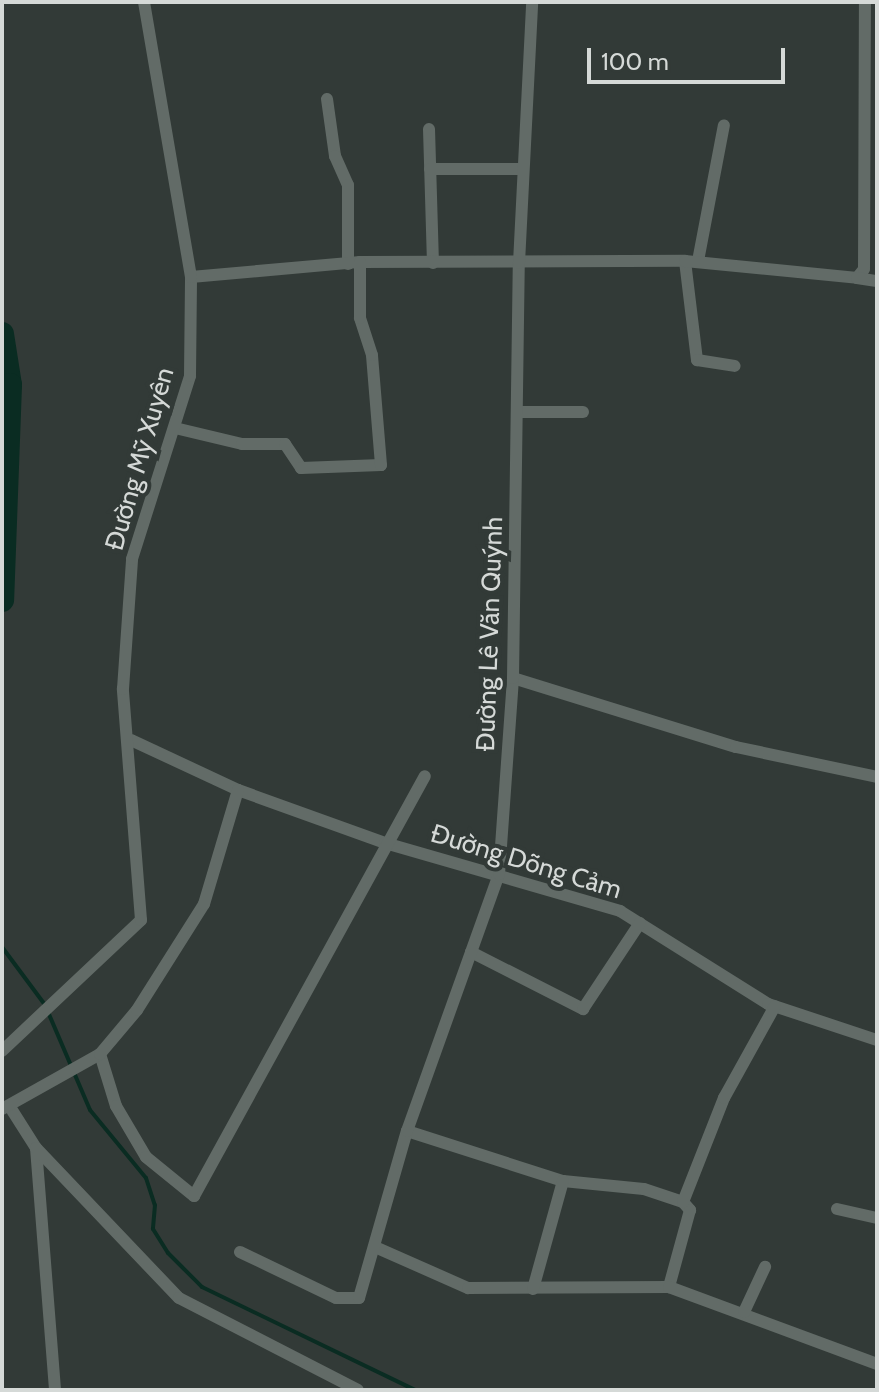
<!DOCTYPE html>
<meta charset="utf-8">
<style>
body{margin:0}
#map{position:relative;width:879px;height:1392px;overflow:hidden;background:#323a37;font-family:Cabin,sans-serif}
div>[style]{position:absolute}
.stream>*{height:4px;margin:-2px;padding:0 2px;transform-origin:2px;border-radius:2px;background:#0a2c22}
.river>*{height:24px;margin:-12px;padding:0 12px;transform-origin:12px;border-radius:12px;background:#0a2c22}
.minor>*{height:12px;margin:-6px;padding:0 6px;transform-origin:6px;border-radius:6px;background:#626b67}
span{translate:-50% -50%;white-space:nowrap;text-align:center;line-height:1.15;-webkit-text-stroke:8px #323a37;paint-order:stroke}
.street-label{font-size:26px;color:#d5d9d7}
.frame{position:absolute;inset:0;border:4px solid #d5d9d7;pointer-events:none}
.scale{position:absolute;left:587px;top:48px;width:198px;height:36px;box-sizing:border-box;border:4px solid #d5d9d7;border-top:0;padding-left:10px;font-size:24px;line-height:28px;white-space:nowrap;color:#d5d9d7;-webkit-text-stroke:6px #323a37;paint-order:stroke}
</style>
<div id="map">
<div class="stream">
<div style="left:2px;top:947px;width:72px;rotate:53.4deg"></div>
<div style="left:45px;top:1005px;width:114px;rotate:66.8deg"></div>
<div style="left:90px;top:1110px;width:88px;rotate:50.5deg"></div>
<div style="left:146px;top:1178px;width:28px;rotate:72deg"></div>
<div style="left:155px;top:1205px;width:24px;rotate:95deg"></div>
<div style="left:153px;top:1229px;width:28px;rotate:58deg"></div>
<div style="left:168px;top:1253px;width:48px;rotate:45deg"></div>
<div style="left:202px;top:1287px;width:237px;rotate:25.8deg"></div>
<div style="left:760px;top:1390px;width:83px"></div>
</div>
<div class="river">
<div style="left:2px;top:334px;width:52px;rotate:81.1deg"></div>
<div style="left:10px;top:385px;width:215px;rotate:92.1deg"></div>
</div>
<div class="minor">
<div style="left:327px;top:99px;width:58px;rotate:82deg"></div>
<div style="left:335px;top:156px;width:32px;rotate:66deg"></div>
<div style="left:348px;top:185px;width:79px;rotate:90deg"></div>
<div style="left:429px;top:129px;width:134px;rotate:88.3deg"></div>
<div style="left:430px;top:169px;width:93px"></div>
<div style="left:685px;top:261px;width:100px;rotate:83.1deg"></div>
<div style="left:697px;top:360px;width:38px;rotate:9deg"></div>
<div style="left:698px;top:261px;width:138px;rotate:-79.2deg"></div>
<div style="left:191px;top:277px;width:170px;rotate:-5.1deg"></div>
<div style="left:360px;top:262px;width:325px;rotate:-0.2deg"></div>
<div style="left:685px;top:261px;width:173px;rotate:5.6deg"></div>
<div style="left:857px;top:278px;width:11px;rotate:-52deg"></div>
<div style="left:864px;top:269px;width:267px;rotate:-89.8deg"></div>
<div style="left:857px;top:278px;width:20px;rotate:9deg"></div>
<div style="left:519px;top:412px;width:64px"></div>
<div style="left:175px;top:428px;width:69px;rotate:13.4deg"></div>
<div style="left:242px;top:444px;width:43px"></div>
<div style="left:285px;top:444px;width:29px;rotate:56deg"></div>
<div style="left:301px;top:468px;width:80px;rotate:-2.1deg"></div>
<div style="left:381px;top:465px;width:110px;rotate:-94.7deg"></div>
<div style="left:372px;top:355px;width:39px;rotate:-108deg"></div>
<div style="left:360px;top:318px;width:56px;rotate:-90deg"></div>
<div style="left:513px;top:678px;width:233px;rotate:17.2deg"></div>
<div style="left:736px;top:747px;width:144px;rotate:12deg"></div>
<div style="left:131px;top:740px;width:118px;rotate:25deg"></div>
<div style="left:238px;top:790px;width:156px;rotate:19.8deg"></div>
<div style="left:385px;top:843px;width:245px;rotate:16.1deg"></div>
<div style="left:620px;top:911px;width:175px;rotate:32.1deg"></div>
<div style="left:768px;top:1004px;width:115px;rotate:18.3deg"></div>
<div style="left:471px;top:952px;width:126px;rotate:27deg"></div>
<div style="left:583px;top:1009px;width:103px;rotate:-56.5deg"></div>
<div style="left:2px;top:1051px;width:191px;rotate:-43.3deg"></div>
<div style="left:141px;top:920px;width:232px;rotate:-94.5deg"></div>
<div style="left:123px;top:689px;width:130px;rotate:-86deg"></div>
<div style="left:132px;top:559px;width:192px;rotate:-72.4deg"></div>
<div style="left:190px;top:376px;width:99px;rotate:-89.4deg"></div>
<div style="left:191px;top:277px;width:279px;rotate:-99.7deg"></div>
<div style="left:100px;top:1054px;width:54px;rotate:72.9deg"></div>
<div style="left:116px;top:1106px;width:59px;rotate:59.5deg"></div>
<div style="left:146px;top:1157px;width:62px;rotate:39.1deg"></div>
<div style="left:194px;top:1196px;width:479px;rotate:-61.2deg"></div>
<div style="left:10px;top:1107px;width:49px;rotate:57.6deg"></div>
<div style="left:36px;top:1148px;width:243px;rotate:85.5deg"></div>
<div style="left:2px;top:1109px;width:112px;rotate:-29.3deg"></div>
<div style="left:100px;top:1054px;width:57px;rotate:-49.9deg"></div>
<div style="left:137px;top:1010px;width:125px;rotate:-57.7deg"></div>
<div style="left:204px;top:904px;width:119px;rotate:-73.4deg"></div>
<div style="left:407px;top:1131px;width:164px;rotate:17.8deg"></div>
<div style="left:563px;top:1181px;width:81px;rotate:5.6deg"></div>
<div style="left:644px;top:1189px;width:41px;rotate:18.4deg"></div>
<div style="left:683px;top:1202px;width:11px;rotate:49deg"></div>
<div style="left:690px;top:1210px;width:80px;rotate:105.3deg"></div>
<div style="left:36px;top:1148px;width:207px;rotate:46.4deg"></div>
<div style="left:179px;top:1298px;width:201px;rotate:27.2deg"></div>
<div style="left:683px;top:1202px;width:112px;rotate:-68.5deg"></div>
<div style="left:724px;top:1098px;width:105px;rotate:-61deg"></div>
<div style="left:837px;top:1209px;width:41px;rotate:12.7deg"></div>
<div style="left:375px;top:1247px;width:102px;rotate:23.8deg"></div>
<div style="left:468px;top:1288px;width:201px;rotate:-0.3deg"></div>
<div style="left:669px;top:1287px;width:222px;rotate:20.3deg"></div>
<div style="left:240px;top:1252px;width:106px;rotate:25.6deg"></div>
<div style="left:336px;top:1298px;width:23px"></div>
<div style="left:359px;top:1298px;width:174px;rotate:-74deg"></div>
<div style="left:407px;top:1131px;width:273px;rotate:-70.3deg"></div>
<div style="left:499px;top:874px;width:196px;rotate:-85.9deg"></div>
<div style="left:513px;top:678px;width:415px;rotate:-89.2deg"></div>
<div style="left:519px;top:263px;width:261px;rotate:-87.1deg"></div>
<div style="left:533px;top:1289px;width:112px;rotate:-74.5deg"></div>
<div style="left:744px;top:1312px;width:50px;rotate:-65deg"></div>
</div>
<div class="street-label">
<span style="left:140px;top:459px;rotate:-74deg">Đường Mỹ Xuyên</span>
<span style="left:490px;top:634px;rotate:-88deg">Đường Lê Văn Quýnh</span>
<span style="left:526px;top:862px;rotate:17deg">Đường Dõng Cảm</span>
</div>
<div class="frame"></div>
<div class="scale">100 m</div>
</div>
